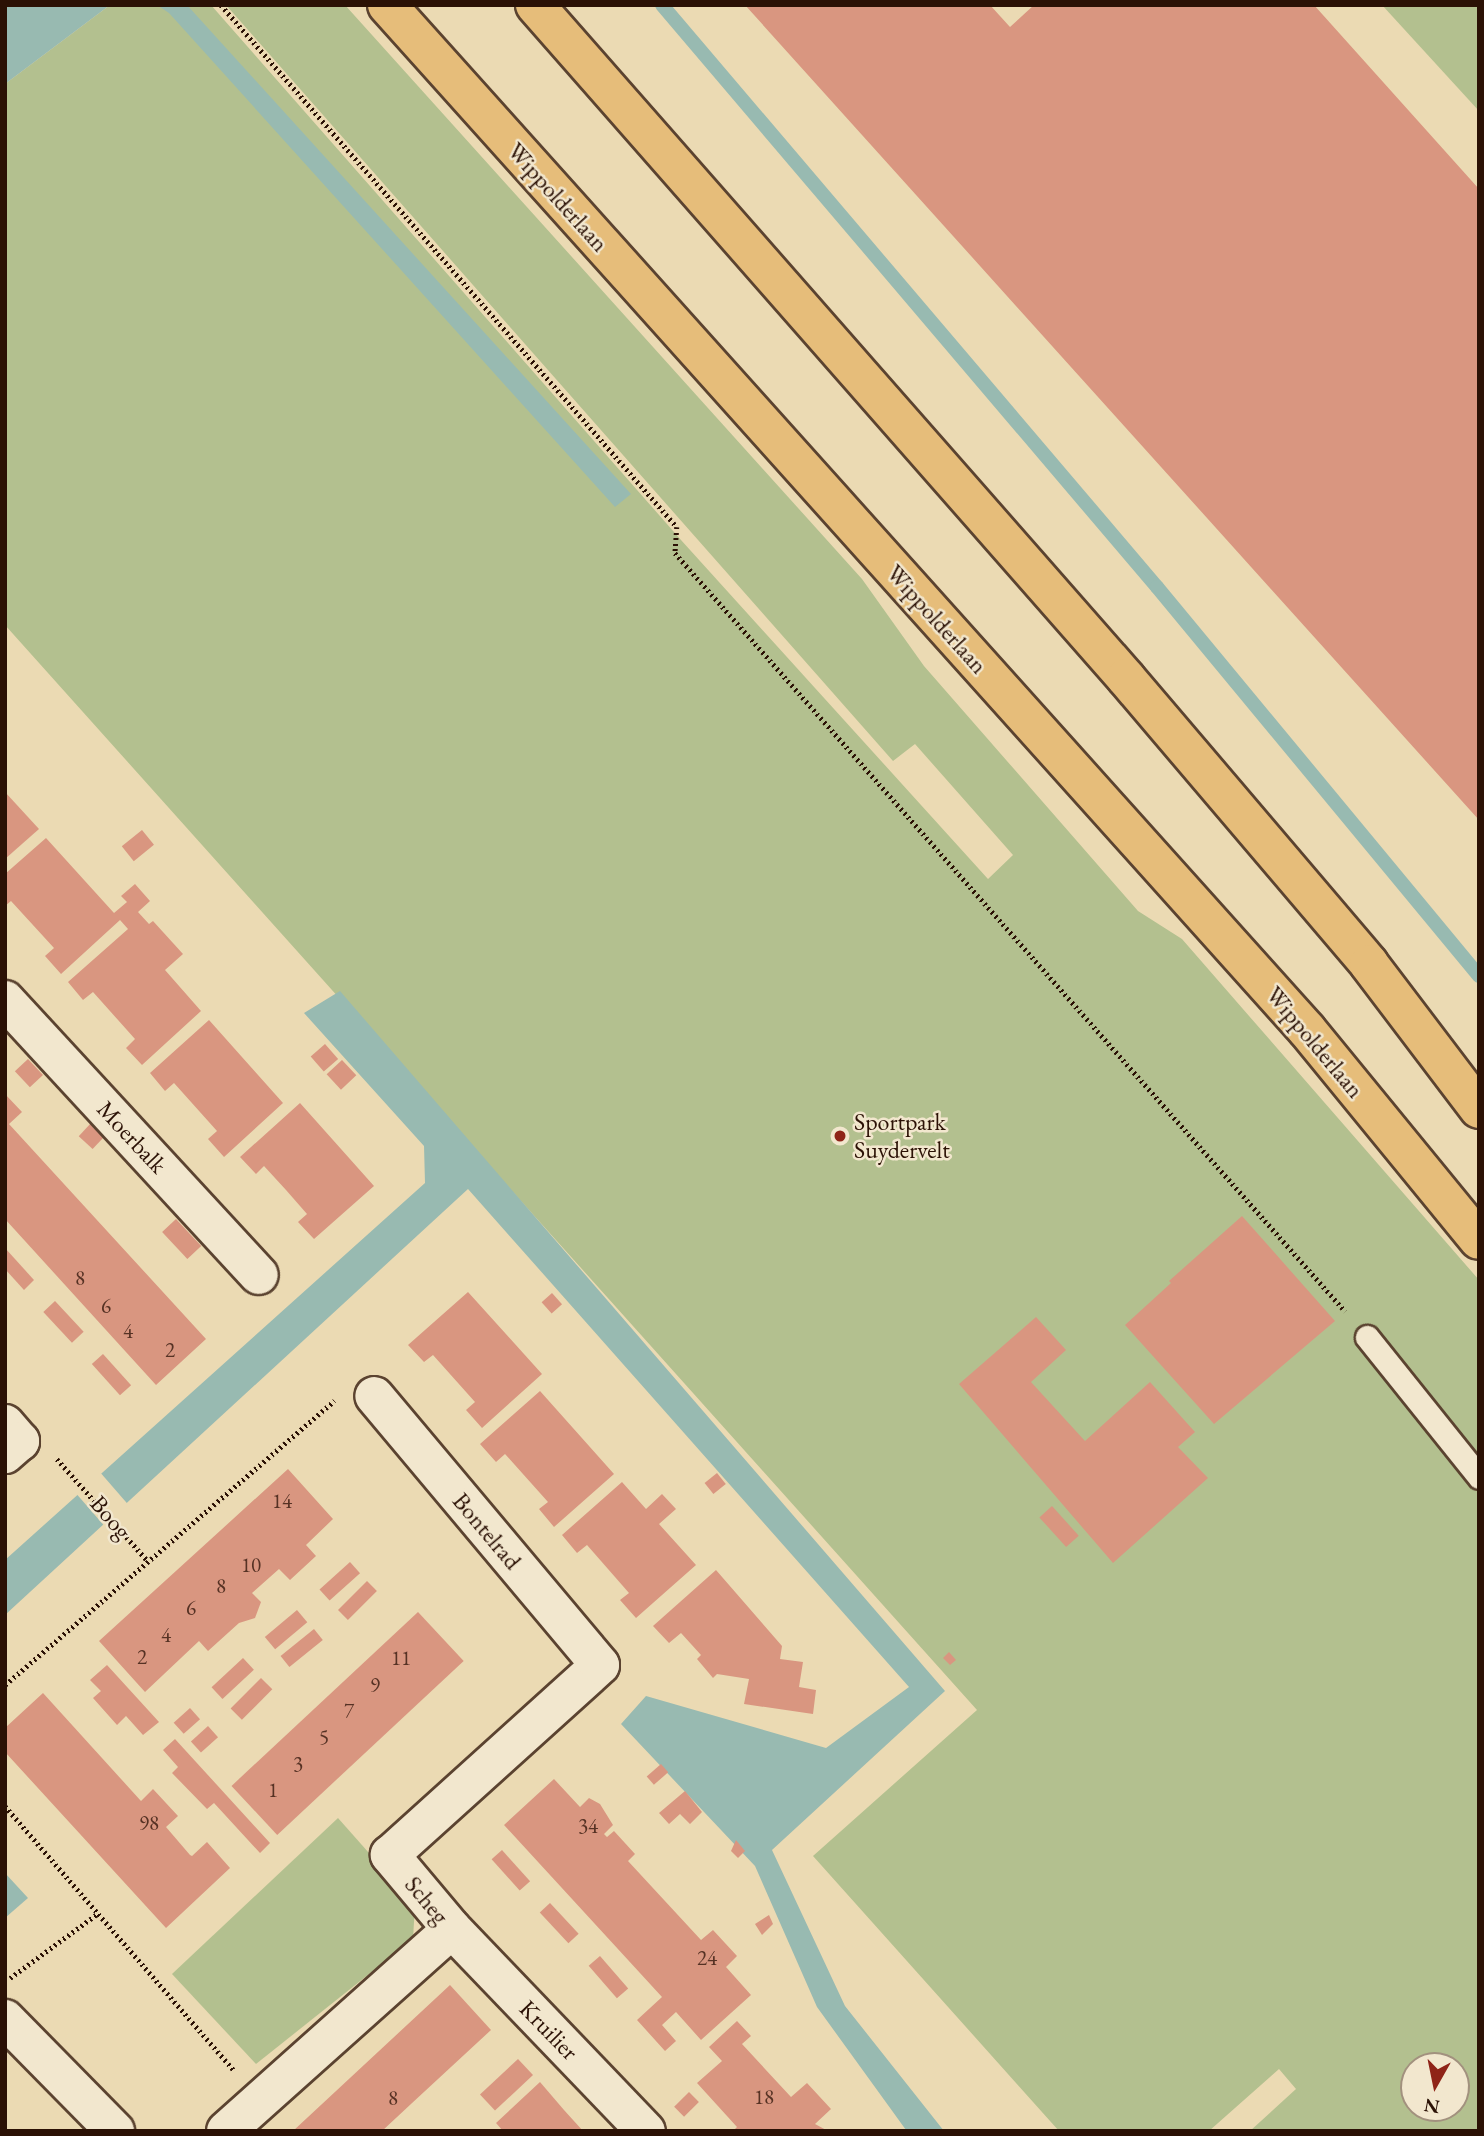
<!DOCTYPE html>
<style>
body{margin:0}
#map{position:relative;width:1484px;height:2136px;overflow:hidden;background:#ebdab3;font-family:"EB Garamond",serif}
div>[style]{position:absolute}
.green>*{inset:0;background:#b3c08f}
.water>*{inset:0;background:#98bab1}
.pier>*{inset:0;background:#ebdab3;transform-origin:0 0}
.stream>*{height:14px;margin:-7px;padding:0 7px;transform-origin:7px;border-radius:7px;background:#98bab1}
.building>*{inset:0;background:#d99680;transform-origin:0 0}
.path>*{height:4.5px;margin-top:-2.25px;transform-origin:0;background:repeating-linear-gradient(90deg,#2b1105 0 2px,transparent 0 5.5px)}
.roads{filter:drop-shadow(2px 0 #5b4330) drop-shadow(-2px 0 #5b4330) drop-shadow(0 2px #5b4330) drop-shadow(0 -2px #5b4330)}
.lane>*{height:23px;margin:-11.5px;padding:0 11.5px;transform-origin:11.5px;border-radius:11.5px;background:#f2e7ce}
.street>*{height:38px;margin:-19px;padding:0 19px;transform-origin:19px;border-radius:19px;background:#f2e7ce}
.primary>*{height:38px;margin:-19px;padding:0 19px;transform-origin:19px;border-radius:19px;background:#e6bd7a}
.dots>*{width:19px;height:19px;translate:-50% -50%;box-sizing:border-box;border:4px solid #f2e7ce;border-radius:50%}
span{translate:-50% -50%;white-space:nowrap;text-align:center;line-height:1.15;-webkit-text-stroke:5px #f2e7ce;paint-order:stroke}
.number-label{font-size:21px;color:#563224}
.number-label span{-webkit-text-stroke-width:0}
.street-label{font-size:24px;color:#2b1105}
.poi-label{font-size:24px;color:#2b1105}
.left{translate:0 -50%;text-align:left}
.frame{position:absolute;inset:0;border:7px solid #2b1105;pointer-events:none}
.north{position:absolute;left:1400px;top:2052px;width:70px;height:70px;box-sizing:border-box;background:#f2e7ce;border:2px solid #a2917e;border-radius:50%;rotate:189deg;font-size:19px;font-weight:700;line-height:28px;text-align:center;color:#2b1105}
.north::after{content:'';display:block;margin:auto;width:24px;height:32px;background:#8f2418;clip-path:polygon(50% 0,100% 100%,50% 72%,0 100%)}
</style>
<div id="map">
<div class="green">
<div style="clip-path:polygon(evenodd,110px 5px,211px 5px,681px 540px,988px 879px,1013px 855px,915px 744px,893px 761px,226px 5px,345px 5px,862px 579px,924px 666px,1138px 911px,1182px 939px,1479px 1280px,1479px 2131px,1250px 2131px,1296px 2089px,1279px 2069px,1209px 2131px,1059px 2131px,813px 1856px,977px 1710px,5px 625px,5px 84px,110px 5px,1414px 2066px,1456px 2066px,1456px 2108px,1414px 2108px,1414px 2066px)"></div>
<div style="clip-path:polygon(1382px 5px,1479px 5px,1479px 111px)"></div>
<div style="clip-path:polygon(338px 1818px,415px 1905px,413px 1939px,256px 2064px,172px 1974px)"></div>
</div>
<div class="water">
<div style="clip-path:polygon(5px 5px,110px 5px,5px 84px)"></div>
<div style="clip-path:polygon(157px 5px,187px 5px,631px 494px,615px 507px,169px 13px)"></div>
<div style="clip-path:polygon(340px 991px,945px 1691px,772px 1850px,845px 2006px,944px 2131px,906px 2130px,817px 2007px,755px 1866px,621px 1724px,646px 1696px,826px 1748px,909px 1687px,468px 1189px,5px 1615px,5px 1560px,425px 1183px,424px 1146px,304px 1013px)"></div>
<div style="clip-path:polygon(5px 1873px,28px 1898px,5px 1918px)"></div>
</div>
<div class="pier">
<div style="left:99px;top:1471px;width:46px;height:32px;rotate:49deg"></div>
</div>
<div class="stream">
<div style="left:662px;top:5px;width:764px;rotate:49.62deg"></div>
<div style="left:1157px;top:587px;width:505px;rotate:50.38deg"></div>
</div>
<div class="building">
<div style="clip-path:polygon(745px 5px,990px 5px,1010px 27px,1034px 5px,1314px 5px,1479px 189px,1479px 820px)"></div>
<div style="clip-path:polygon(5px 792px,39px 829px,5px 859px)"></div>
<div style="left:142px;top:830px;width:19px;height:26px;rotate:51deg"></div>
<div style="clip-path:polygon(46px 838px,114px 913px,127px 902px,121px 896px,135px 884px,150px 901px,138px 912px,149px 924px,153px 921px,183px 954px,165px 970px,201px 1011px,142px 1065px,126px 1048px,135px 1039px,93px 992px,83px 1000px,68px 982px,128px 929px,120px 920px,61px 974px,45px 956px,54px 948px,11px 901px,5px 906px,5px 874px)"></div>
<div style="clip-path:polygon(209px 1020px,283px 1103px,224px 1157px,208px 1139px,217px 1131px,174px 1083px,165px 1091px,150px 1073px)"></div>
<div style="left:325px;top:1044px;width:20px;height:19px;rotate:49deg"></div>
<div style="left:28px;top:1059px;width:22px;height:18px;rotate:47deg"></div>
<div style="left:342px;top:1060px;width:21px;height:21px;rotate:47deg"></div>
<div style="clip-path:polygon(5px 1094px,22px 1112px,9px 1124px,206px 1339px,156px 1385px,5px 1219px)"></div>
<div style="clip-path:polygon(300px 1103px,374px 1186px,314px 1239px,298px 1222px,307px 1214px,286px 1190px,264px 1166px,256px 1174px,240px 1157px)"></div>
<div style="left:91px;top:1123px;width:19px;height:18px;rotate:43deg"></div>
<div style="clip-path:polygon(1242px 1216px,1335px 1321px,1214px 1424px,1125px 1325px,1171px 1283px,1169px 1281px)"></div>
<div style="left:176px;top:1219px;width:37px;height:19px;rotate:47deg"></div>
<div style="clip-path:polygon(5px 1248px,34px 1280px,24px 1290px,5px 1269px)"></div>
<div style="clip-path:polygon(468px 1292px,542px 1374px,482px 1428px,466px 1410px,475px 1402px,433px 1355px,424px 1362px,408px 1345px)"></div>
<div style="left:552px;top:1293px;width:15px;height:14px;rotate:48deg"></div>
<div style="left:55px;top:1301px;width:42px;height:16px;rotate:47deg"></div>
<div style="clip-path:polygon(1036px 1317px,1066px 1350px,1031px 1382px,1085px 1441px,1150px 1382px,1195px 1432px,1178px 1447px,1208px 1478px,1113px 1563px,959px 1384px)"></div>
<div style="left:103px;top:1354px;width:42px;height:15px;rotate:48deg"></div>
<div style="clip-path:polygon(540px 1391px,614px 1474px,554px 1527px,539px 1509px,548px 1502px,505px 1454px,496px 1462px,480px 1444px)"></div>
<div style="clip-path:polygon(288px 1469px,333px 1519px,306px 1545px,316px 1556px,290px 1580px,279px 1569px,252px 1593px,261px 1602px,255px 1618px,239px 1623px,208px 1651px,199px 1641px,145px 1692px,99px 1641px)"></div>
<div style="left:717px;top:1473px;width:14px;height:16px;rotate:51deg"></div>
<div style="clip-path:polygon(622px 1482px,646px 1509px,662px 1494px,676px 1509px,659px 1524px,696px 1565px,636px 1618px,620px 1600px,629px 1593px,587px 1545px,577px 1553px,562px 1535px)"></div>
<div style="left:1052px;top:1506px;width:40px;height:17px;rotate:48deg"></div>
<div style="left:350px;top:1562px;width:15px;height:41px;rotate:48deg"></div>
<div style="clip-path:polygon(716px 1570px,782px 1646px,780px 1659px,803px 1662px,799px 1687px,816px 1690px,813px 1714px,744px 1704px,749px 1679px,717px 1674px,713px 1678px,697px 1659px,701px 1655px,681px 1633px,669px 1643px,653px 1626px)"></div>
<div style="left:367px;top:1581px;width:14px;height:41px;rotate:45deg"></div>
<div style="left:297px;top:1610px;width:16px;height:42px;rotate:50deg"></div>
<div style="left:418px;top:1612px;width:67px;height:255px;rotate:47deg"></div>
<div style="left:314px;top:1629px;width:14px;height:43px;rotate:51deg"></div>
<div style="clip-path:polygon(949px 1652px,956px 1660px,950px 1665px,943px 1658px)"></div>
<div style="left:243px;top:1658px;width:16px;height:43px;rotate:47deg"></div>
<div style="clip-path:polygon(107px 1665px,159px 1722px,143px 1735px,126px 1716px,117px 1725px,93px 1698px,101px 1691px,90px 1680px)"></div>
<div style="left:261px;top:1678px;width:16px;height:43px;rotate:45deg"></div>
<div style="clip-path:polygon(43px 1693px,141px 1801px,153px 1789px,178px 1816px,166px 1827px,190px 1855px,192px 1856px,207px 1842px,230px 1868px,166px 1928px,5px 1752px,5px 1728px)"></div>
<div style="left:190px;top:1708px;width:15px;height:22px;rotate:48deg"></div>
<div style="left:208px;top:1726px;width:15px;height:23px;rotate:48deg"></div>
<div style="clip-path:polygon(175px 1739px,270px 1843px,260px 1853px,214px 1803px,207px 1809px,172px 1773px,178px 1767px,163px 1750px)"></div>
<div style="left:661px;top:1764px;width:11px;height:19px;rotate:49deg"></div>
<div style="clip-path:polygon(554px 1779px,580px 1807px,589px 1798px,600px 1804px,613px 1825px,604px 1834px,607px 1837px,614px 1831px,635px 1854px,628px 1861px,701px 1940px,713px 1930px,737px 1956px,726px 1967px,751px 1995px,701px 2040px,676px 2012px,662px 2025px,676px 2041px,665px 2051px,637px 2020px,662px 1997px,504px 1825px)"></div>
<div style="clip-path:polygon(685px 1791px,702px 1812px,690px 1824px,680px 1814px,669px 1824px,659px 1813px)"></div>
<div style="clip-path:polygon(736px 1840px,745px 1851px,738px 1858px,731px 1851px)"></div>
<div style="left:502px;top:1850px;width:42px;height:14px;rotate:48deg"></div>
<div style="left:550px;top:1903px;width:42px;height:14px;rotate:47deg"></div>
<div style="clip-path:polygon(769px 1915px,773px 1924px,762px 1935px,755px 1924px)"></div>
<div style="left:600px;top:1956px;width:43px;height:15px;rotate:49deg"></div>
<div style="clip-path:polygon(450px 1985px,491px 2030px,411px 2104px,382px 2131px,293px 2131px)"></div>
<div style="clip-path:polygon(737px 2021px,751px 2036px,742px 2044px,791px 2097px,807px 2083px,831px 2109px,815px 2124px,828px 2131px,733px 2131px,737px 2127px,697px 2083px,722px 2061px,709px 2047px)"></div>
<div style="left:518px;top:2059px;width:22px;height:52px;rotate:47deg"></div>
<div style="clip-path:polygon(540px 2082px,564px 2110px,583px 2131px,503px 2131px,496px 2123px)"></div>
<div style="left:689px;top:2092px;width:14px;height:21px;rotate:45deg"></div>
</div>
<div class="path">
<div style="left:221px;top:5px;width:693px;rotate:48.86deg"></div>
<div style="left:677px;top:527px;width:26px;rotate:94deg"></div>
<div style="left:675px;top:553px;width:1012px;rotate:48.53deg"></div>
<div style="left:57px;top:1459px;width:135px;rotate:48.3deg"></div>
<div style="left:5px;top:1685px;width:435px;rotate:-40.8deg"></div>
<div style="left:5px;top:1806px;width:349px;rotate:49.1deg"></div>
<div style="left:10px;top:1978px;width:108px;rotate:-36.3deg"></div>
</div>
<div class="roads">
<div class="lane">
<div style="left:1367px;top:1337px;width:179px;rotate:51.3deg"></div>
</div>
<div class="street">
<div style="left:5px;top:1000px;width:374px;rotate:47.3deg"></div>
<div style="left:5px;top:1424px;width:23px;rotate:49deg"></div>
<div style="left:20px;top:1441px;width:20px;rotate:139deg"></div>
<div style="left:452px;top:1929px;width:280px;rotate:46.2deg"></div>
<div style="left:5px;top:2019px;width:157px;rotate:45.5deg"></div>
<div style="left:226px;top:2131px;width:303px;rotate:-41.8deg"></div>
<div style="left:452px;top:1929px;width:97px;rotate:-130deg"></div>
<div style="left:390px;top:1855px;width:283px;rotate:-42.1deg"></div>
<div style="left:600px;top:1665px;width:351px;rotate:-130deg"></div>
</div>
<div class="primary">
<div style="left:387px;top:5px;width:1377px;rotate:48.09deg"></div>
<div style="left:1307px;top:1030px;width:271px;rotate:50.7deg"></div>
<div style="left:535px;top:5px;width:896px;rotate:48.71deg"></div>
<div style="left:1126px;top:678px;width:375px;rotate:49.6deg"></div>
<div style="left:1369px;top:964px;width:182px;rotate:52.8deg"></div>
</div>
</div>
<div class="dots">
<div style="left:840px;top:1136px;background:#8f2418"></div>
</div>
<div class="number-label">
<span style="left:80px;top:1278px">8</span>
<span style="left:106px;top:1306px">6</span>
<span style="left:128px;top:1331px">4</span>
<span style="left:170px;top:1350px">2</span>
<span style="left:282px;top:1501px">14</span>
<span style="left:251px;top:1565px">10</span>
<span style="left:221px;top:1586px">8</span>
<span style="left:191px;top:1608px">6</span>
<span style="left:166px;top:1635px">4</span>
<span style="left:142px;top:1657px">2</span>
<span style="left:401px;top:1658px">11</span>
<span style="left:375px;top:1685px">9</span>
<span style="left:349px;top:1711px">7</span>
<span style="left:324px;top:1737px">5</span>
<span style="left:298px;top:1764px">3</span>
<span style="left:273px;top:1790px">1</span>
<span style="left:149px;top:1823px">98</span>
<span style="left:588px;top:1826px">34</span>
<span style="left:707px;top:1958px">24</span>
<span style="left:764px;top:2097px">18</span>
<span style="left:393px;top:2098px">8</span>
</div>
<div class="street-label">
<span style="left:558px;top:197px;rotate:48deg">Wippolderlaan</span>
<span style="left:937px;top:619px;rotate:48deg">Wippolderlaan</span>
<span style="left:1315px;top:1042px;rotate:50deg">Wippolderlaan</span>
<span style="left:132px;top:1137px;rotate:47deg">Moerbalk</span>
<span style="left:111px;top:1517px;rotate:49deg">Boog</span>
<span style="left:487px;top:1531px;rotate:50deg">Bontelrad</span>
<span style="left:427px;top:1900px;rotate:50deg">Scheg</span>
<span style="left:549px;top:2030px;rotate:46deg">Kruilier</span>
</div>
<div class="poi-label">
<span class="left" style="left:854px;top:1136px">Sportpark<br>Suydervelt</span>
</div>
<div class="frame"></div>
<div class="north">N</div>
</div>
